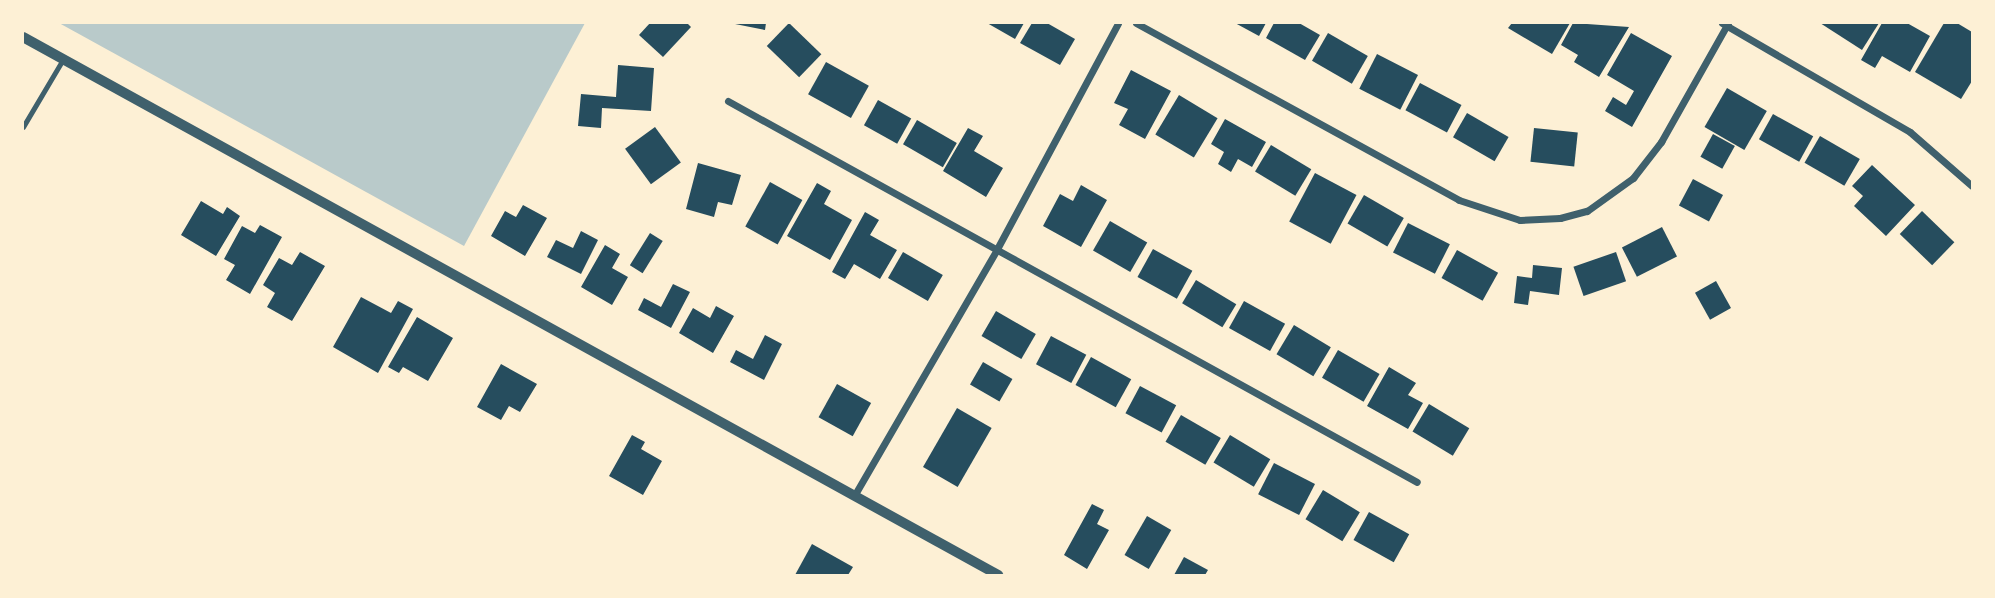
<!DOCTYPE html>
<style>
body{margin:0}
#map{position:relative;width:1995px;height:598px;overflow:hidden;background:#fdf0d5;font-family:"Fira Sans Condensed",sans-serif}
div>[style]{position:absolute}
.green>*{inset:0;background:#b9caca}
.building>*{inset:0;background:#264d5e;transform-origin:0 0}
.service>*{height:4.5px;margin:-2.25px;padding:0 2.25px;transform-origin:2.25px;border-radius:2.25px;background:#3f606c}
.minor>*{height:7px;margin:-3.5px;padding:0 3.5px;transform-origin:3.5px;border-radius:3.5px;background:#3f606c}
.tertiary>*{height:10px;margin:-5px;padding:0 5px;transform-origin:5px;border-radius:5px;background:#3f606c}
span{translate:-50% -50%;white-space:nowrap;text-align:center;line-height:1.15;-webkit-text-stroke:7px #fdf0d5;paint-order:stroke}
.frame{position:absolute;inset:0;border:24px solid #fdf0d5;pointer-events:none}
</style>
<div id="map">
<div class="green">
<div style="clip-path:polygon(59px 23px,585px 23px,464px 246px)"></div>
</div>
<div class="building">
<div style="clip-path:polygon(650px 23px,687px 23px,691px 27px,663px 57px,639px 35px)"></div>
<div style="clip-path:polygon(730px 23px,766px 23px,765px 30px)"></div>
<div style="left:789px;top:23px;width:45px;height:32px;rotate:44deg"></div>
<div style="clip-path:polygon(987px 23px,1024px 23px,1015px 39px)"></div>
<div style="clip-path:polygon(1032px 23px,1047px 23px,1075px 39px,1060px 65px,1020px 43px)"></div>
<div style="clip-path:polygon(1235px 23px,1266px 23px,1259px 36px)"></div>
<div style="clip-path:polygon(1274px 23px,1299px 23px,1320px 35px,1305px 60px,1266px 38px)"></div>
<div style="clip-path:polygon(1512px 23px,1570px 23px,1552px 54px,1508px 28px)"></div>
<div style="clip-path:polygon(1573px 23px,1629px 27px,1599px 77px,1574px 62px,1578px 55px,1561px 45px)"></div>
<div style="clip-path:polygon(1820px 23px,1879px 23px,1862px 50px)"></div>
<div style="clip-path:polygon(1882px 23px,1907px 23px,1930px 36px,1910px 72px,1882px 56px,1875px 68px,1861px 60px)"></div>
<div style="clip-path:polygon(1944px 23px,1957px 23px,1972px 32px,1972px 81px,1961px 99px,1915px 72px)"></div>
<div style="left:1328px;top:33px;width:46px;height:32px;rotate:30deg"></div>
<div style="clip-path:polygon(1631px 33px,1672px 56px,1632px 127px,1605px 111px,1613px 97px,1626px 105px,1634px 91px,1607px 75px)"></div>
<div style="left:1377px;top:54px;width:46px;height:39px;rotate:27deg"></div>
<div style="left:826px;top:62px;width:49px;height:37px;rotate:29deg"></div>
<div style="clip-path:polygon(618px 65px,654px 68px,651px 111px,602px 108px,601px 128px,578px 126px,581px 94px,616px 97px)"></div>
<div style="clip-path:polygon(1131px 70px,1171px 91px,1145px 139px,1119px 125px,1128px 109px,1114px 103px)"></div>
<div style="left:1420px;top:83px;width:47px;height:31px;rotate:28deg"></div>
<div style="left:1727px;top:88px;width:46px;height:45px;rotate:30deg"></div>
<div style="left:1179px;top:95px;width:45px;height:46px;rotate:31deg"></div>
<div style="left:878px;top:100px;width:38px;height:29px;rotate:29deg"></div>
<div style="left:1467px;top:113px;width:48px;height:28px;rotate:30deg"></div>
<div style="left:1773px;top:114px;width:46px;height:29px;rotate:29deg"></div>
<div style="clip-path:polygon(1225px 119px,1266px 142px,1252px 167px,1238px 159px,1231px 172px,1218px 164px,1224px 152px,1211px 144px)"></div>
<div style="left:917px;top:120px;width:46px;height:28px;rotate:30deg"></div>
<div style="left:655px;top:127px;width:44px;height:37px;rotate:54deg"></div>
<div style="clip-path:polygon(968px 128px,983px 136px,974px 151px,1003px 168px,986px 197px,943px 171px)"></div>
<div style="left:1534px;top:128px;width:44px;height:34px;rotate:6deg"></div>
<div style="left:1713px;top:134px;width:25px;height:26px;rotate:29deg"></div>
<div style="left:1820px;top:136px;width:46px;height:31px;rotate:30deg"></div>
<div style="left:1271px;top:145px;width:47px;height:31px;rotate:31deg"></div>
<div style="clip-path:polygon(698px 163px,741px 175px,732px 205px,718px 202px,714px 217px,686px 209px)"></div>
<div style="clip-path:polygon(1872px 165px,1915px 205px,1886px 236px,1854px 206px,1863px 196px,1852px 186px)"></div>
<div style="left:1315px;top:173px;width:47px;height:55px;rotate:28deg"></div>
<div style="left:1693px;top:179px;width:34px;height:30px;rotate:28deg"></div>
<div style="left:770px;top:182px;width:37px;height:51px;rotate:29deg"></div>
<div style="clip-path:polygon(817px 183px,831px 191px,824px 204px,852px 220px,830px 260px,787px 236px)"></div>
<div style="clip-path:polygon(1081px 185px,1107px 200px,1081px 247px,1043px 226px,1060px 194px,1073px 201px)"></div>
<div style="left:1364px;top:195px;width:46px;height:33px;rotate:30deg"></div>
<div style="clip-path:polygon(201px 201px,223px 214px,227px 207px,240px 216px,216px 256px,181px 235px)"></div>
<div style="clip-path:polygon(523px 205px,547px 218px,525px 256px,491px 236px,505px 211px,516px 217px)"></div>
<div style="left:1922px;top:211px;width:45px;height:32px;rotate:44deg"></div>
<div style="clip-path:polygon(865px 212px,879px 220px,870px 235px,897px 250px,880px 279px,854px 264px,845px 279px,832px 272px)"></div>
<div style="left:1110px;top:221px;width:43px;height:34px;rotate:30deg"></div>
<div style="left:1408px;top:223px;width:47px;height:33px;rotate:27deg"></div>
<div style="clip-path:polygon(260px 225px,282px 237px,250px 294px,226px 280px,235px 265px,224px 259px,242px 226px,255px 233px)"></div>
<div style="left:1662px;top:227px;width:33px;height:45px;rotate:63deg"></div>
<div style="clip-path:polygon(581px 231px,598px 240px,581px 274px,547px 257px,556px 240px,573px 248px)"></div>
<div style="left:650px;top:233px;width:15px;height:38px;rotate:32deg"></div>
<div style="clip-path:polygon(605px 245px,620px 254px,612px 268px,628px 277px,612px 305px,581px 287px)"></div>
<div style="left:1153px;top:249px;width:45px;height:32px;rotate:29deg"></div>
<div style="left:1457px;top:250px;width:47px;height:32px;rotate:29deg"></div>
<div style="clip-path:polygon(300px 252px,325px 266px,292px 321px,267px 307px,275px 293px,263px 285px,279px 258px,292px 265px)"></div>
<div style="left:903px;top:252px;width:46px;height:30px;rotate:30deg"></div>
<div style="left:1616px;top:252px;width:31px;height:45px;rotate:71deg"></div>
<div style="clip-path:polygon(1533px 265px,1562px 268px,1559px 295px,1530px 291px,1528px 305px,1514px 303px,1517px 276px,1532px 278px)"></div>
<div style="left:1196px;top:280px;width:47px;height:27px;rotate:31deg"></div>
<div style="left:1716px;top:281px;width:31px;height:24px;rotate:61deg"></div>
<div style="clip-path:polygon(673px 284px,690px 292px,671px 328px,638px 310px,644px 298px,661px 307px)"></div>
<div style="clip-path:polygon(361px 297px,391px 313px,398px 301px,413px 309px,378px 373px,333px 347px)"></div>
<div style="left:1244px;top:301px;width:47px;height:31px;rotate:29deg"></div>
<div style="clip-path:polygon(716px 306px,734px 316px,713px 353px,679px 333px,693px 308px,710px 318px)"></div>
<div style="left:996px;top:311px;width:46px;height:29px;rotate:30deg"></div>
<div style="clip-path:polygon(417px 317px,453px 338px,428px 381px,403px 367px,399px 373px,388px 367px)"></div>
<div style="left:1294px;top:325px;width:43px;height:34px;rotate:31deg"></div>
<div style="clip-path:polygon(765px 335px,782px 344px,764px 380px,730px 362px,736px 350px,753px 359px)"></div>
<div style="left:1051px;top:336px;width:40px;height:32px;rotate:28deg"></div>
<div style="left:1338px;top:350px;width:48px;height:32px;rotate:30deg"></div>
<div style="left:1091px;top:357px;width:46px;height:32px;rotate:29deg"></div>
<div style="left:983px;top:362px;width:34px;height:26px;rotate:30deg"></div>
<div style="clip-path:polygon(501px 364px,537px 384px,520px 412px,509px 406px,501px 420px,477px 407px)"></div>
<div style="clip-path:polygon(1389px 367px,1416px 383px,1408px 395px,1423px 403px,1408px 429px,1367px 406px)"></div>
<div style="left:837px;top:384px;width:39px;height:38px;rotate:29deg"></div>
<div style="left:1140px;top:386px;width:41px;height:31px;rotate:28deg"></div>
<div style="left:1429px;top:404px;width:47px;height:32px;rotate:31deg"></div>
<div style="left:957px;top:408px;width:40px;height:68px;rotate:30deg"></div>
<div style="left:1181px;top:415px;width:46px;height:31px;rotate:30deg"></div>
<div style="clip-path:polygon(632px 435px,645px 442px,641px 449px,662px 461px,643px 495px,609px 476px)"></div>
<div style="left:1230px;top:435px;width:47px;height:32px;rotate:31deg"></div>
<div style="left:1274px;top:463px;width:46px;height:35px;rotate:27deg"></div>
<div style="left:1323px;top:490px;width:43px;height:34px;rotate:31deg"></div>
<div style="clip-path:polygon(1092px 504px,1104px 510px,1097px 524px,1109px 530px,1087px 569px,1064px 555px)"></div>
<div style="left:1369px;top:512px;width:46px;height:32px;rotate:29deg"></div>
<div style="left:1147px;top:516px;width:28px;height:45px;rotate:30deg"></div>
<div style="clip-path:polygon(812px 544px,853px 567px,848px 575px,795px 575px)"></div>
<div style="clip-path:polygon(1184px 557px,1208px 570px,1205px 575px,1174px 575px)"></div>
</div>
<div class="service">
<div style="left:23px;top:127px;width:77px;rotate:-59.4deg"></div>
</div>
<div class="minor">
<div style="left:1136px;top:23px;width:368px;rotate:28.7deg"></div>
<div style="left:1459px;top:200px;width:64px;rotate:18.2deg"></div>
<div style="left:1520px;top:220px;width:40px;rotate:-2.9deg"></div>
<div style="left:1560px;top:218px;width:28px;rotate:-15deg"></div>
<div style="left:1587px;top:211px;width:57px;rotate:-35.7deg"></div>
<div style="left:1633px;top:178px;width:46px;rotate:-52.1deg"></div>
<div style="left:1661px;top:142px;width:137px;rotate:-60.6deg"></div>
<div style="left:1722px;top:23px;width:217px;rotate:30.1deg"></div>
<div style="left:1910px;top:132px;width:82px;rotate:41.1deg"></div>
<div style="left:728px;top:101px;width:787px;rotate:28.94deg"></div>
<div style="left:854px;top:496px;width:285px;rotate:-59.9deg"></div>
<div style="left:997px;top:249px;width:256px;rotate:-61.8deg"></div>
</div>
<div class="tertiary">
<div style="left:23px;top:37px;width:1114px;rotate:28.89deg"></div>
</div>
<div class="frame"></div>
</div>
